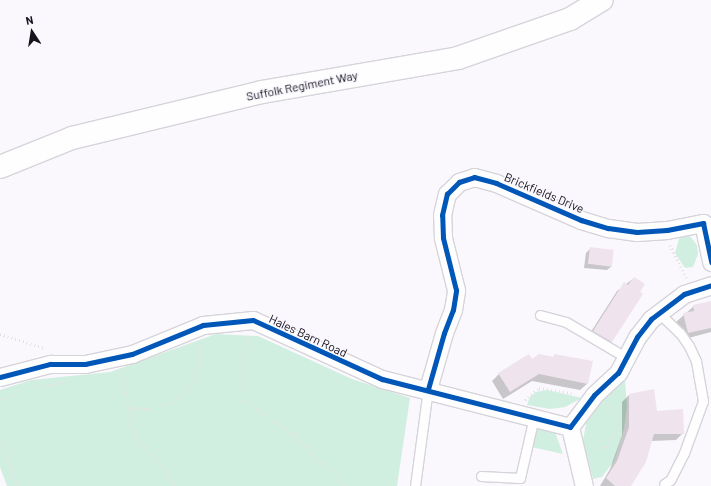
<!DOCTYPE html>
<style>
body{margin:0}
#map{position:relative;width:711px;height:486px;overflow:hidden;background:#faf8fc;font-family:Barlow,sans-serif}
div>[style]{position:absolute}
.green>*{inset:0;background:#d1efe0}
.shadow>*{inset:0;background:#0003}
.building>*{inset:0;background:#efe3ee;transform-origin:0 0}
.path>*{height:2.5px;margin-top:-1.25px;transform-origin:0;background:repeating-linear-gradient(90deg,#e2e2e3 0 1px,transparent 0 4px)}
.roads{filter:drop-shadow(1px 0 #d6d4db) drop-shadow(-1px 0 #d6d4db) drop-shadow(0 1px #d6d4db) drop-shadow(0 -1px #d6d4db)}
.lane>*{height:9px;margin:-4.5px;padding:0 4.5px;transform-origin:4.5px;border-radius:4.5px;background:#fefeff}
.street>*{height:17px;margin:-8.5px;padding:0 8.5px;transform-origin:8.5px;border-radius:8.5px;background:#fefeff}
.primary>*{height:22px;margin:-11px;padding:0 11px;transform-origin:11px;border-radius:11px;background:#fefeff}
.cycleway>*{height:5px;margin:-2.5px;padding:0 2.5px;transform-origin:2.5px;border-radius:2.5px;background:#0057b8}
span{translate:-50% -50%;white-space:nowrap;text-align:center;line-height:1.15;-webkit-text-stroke:3px #f9f7fd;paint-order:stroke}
.street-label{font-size:12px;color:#15131c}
.north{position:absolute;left:12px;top:12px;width:40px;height:40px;-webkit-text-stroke:3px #f9f7fd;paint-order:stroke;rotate:348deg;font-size:11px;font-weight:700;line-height:16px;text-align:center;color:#15131c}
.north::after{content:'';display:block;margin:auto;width:14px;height:18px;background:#15131c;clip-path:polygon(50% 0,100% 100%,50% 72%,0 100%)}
</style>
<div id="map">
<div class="green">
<div style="clip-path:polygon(680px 235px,689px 235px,697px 245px,698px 254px,693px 267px,685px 268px,675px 253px)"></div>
<div style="clip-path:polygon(216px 334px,258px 336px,352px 379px,410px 398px,397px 486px,7px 486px,0 467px,0 390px,31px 380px,110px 372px)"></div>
<div style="clip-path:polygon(625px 379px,627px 407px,624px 429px,614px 461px,602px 477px,593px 479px,583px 440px,588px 414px,596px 403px)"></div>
<div style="clip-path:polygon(547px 390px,582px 398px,565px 407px,550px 409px,527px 405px,530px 397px,536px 392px)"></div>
<div style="clip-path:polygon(536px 427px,555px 432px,563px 454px,531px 447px)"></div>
</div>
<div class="shadow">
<div style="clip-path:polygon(591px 248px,612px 266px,607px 270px,584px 268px,586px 253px)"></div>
<div style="clip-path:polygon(634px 278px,641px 294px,611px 341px,604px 349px,587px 338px,617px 291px)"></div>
<div style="clip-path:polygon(711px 302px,711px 332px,681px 340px,676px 322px,694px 306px)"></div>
<div style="clip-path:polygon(555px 355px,588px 383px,580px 390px,532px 381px,503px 399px,492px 381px,499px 374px,531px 360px,552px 358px)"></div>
<div style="clip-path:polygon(629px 395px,683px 433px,676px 440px,651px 441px,630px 486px,600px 486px,610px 469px,622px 435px,622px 402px)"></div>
</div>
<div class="building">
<div style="left:590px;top:247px;width:24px;height:17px;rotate:7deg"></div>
<div style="clip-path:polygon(634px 277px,645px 284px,640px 292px,643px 294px,612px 342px,593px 331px,624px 282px,628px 285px)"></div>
<div style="clip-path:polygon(711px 301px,711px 328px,688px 333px,683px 313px,694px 311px,693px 305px)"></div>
<div style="clip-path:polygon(529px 354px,532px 359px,539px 354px,554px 357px,554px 354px,593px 361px,588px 384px,539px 374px,510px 392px,498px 373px)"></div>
<div style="clip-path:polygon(654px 389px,657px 411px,683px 409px,684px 434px,654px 434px,646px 462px,631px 486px,615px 486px,606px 478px,617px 461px,629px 427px,629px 394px)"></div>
</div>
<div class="path">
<div style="left:670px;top:245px;width:37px;rotate:63deg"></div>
<div style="left:0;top:334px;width:46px;rotate:17.7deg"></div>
<div style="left:248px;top:337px;width:19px;rotate:106deg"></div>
<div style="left:243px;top:355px;width:44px;rotate:90deg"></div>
<div style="left:243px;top:399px;width:61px;rotate:35deg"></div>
<div style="left:293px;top:434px;width:74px;rotate:45deg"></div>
<div style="left:122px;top:372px;width:55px;rotate:79.5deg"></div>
<div style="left:132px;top:426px;width:19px;rotate:62deg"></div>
<div style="left:141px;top:443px;width:38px;rotate:48deg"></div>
<div style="left:166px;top:471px;width:17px;rotate:59deg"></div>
<div style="left:0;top:400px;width:23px;rotate:-23deg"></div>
<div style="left:21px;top:391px;width:44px;rotate:-11.8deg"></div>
<div style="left:525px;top:400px;width:18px;rotate:-41deg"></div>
<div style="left:539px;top:388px;width:36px;rotate:9deg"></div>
<div style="left:128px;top:408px;width:21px;rotate:3deg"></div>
<div style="left:149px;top:409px;width:17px;rotate:-13deg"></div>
<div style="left:166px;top:405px;width:20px;rotate:-30deg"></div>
<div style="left:183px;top:395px;width:20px;rotate:-57deg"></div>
<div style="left:194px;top:378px;width:21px;rotate:-71deg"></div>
<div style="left:201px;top:358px;width:14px;rotate:-102deg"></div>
<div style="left:0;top:439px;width:50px;rotate:69deg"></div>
<div style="left:591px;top:452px;width:18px;rotate:-19deg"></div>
<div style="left:608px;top:446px;width:19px;rotate:-58deg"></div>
<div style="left:618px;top:430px;width:17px;rotate:-100deg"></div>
<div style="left:615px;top:413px;width:13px;rotate:-129deg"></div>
</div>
<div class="roads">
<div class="lane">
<div style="left:659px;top:313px;width:29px;rotate:44deg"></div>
<div style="left:680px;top:333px;width:16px;rotate:55deg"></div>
<div style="left:689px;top:346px;width:17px;rotate:65deg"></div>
<div style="left:696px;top:361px;width:41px;rotate:80.1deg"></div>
<div style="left:703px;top:401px;width:55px;rotate:110.1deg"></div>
<div style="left:684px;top:453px;width:30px;rotate:117deg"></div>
<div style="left:670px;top:480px;width:7px;rotate:146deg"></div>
<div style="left:540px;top:315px;width:27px;rotate:15deg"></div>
<div style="left:566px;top:322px;width:71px;rotate:30.5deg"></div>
<div style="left:481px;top:476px;width:39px;rotate:3deg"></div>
<div style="left:520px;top:478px;width:63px;rotate:-77.1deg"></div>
<div style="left:415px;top:486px;width:98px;rotate:-82.4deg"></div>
</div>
<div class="street">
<div style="left:0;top:377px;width:52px;rotate:-14.6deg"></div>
<div style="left:50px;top:364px;width:35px"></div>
<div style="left:85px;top:364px;width:48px;rotate:-12deg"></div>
<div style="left:132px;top:354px;width:77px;rotate:-22.2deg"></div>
<div style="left:203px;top:325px;width:50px;rotate:-5.7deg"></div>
<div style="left:253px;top:320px;width:142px;rotate:24.6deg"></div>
<div style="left:382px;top:379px;width:194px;rotate:14.3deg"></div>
<div style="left:570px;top:427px;width:40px;rotate:-53deg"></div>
<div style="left:594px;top:395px;width:33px;rotate:-43deg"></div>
<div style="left:618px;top:373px;width:41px;rotate:-62.2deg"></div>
<div style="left:637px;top:337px;width:23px;rotate:-52deg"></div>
<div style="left:651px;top:319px;width:41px;rotate:-37.1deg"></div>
<div style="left:684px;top:294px;width:28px;rotate:-18deg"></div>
<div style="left:428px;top:389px;width:58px;rotate:-74.1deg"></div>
<div style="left:444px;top:333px;width:25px;rotate:-69deg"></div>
<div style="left:453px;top:310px;width:20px;rotate:-81deg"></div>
<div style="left:456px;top:290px;width:54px;rotate:-104deg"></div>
<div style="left:443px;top:238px;width:23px;rotate:-92deg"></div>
<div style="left:442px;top:215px;width:22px;rotate:-77deg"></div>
<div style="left:447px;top:194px;width:17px;rotate:-45deg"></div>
<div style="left:459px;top:182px;width:16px;rotate:-18deg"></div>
<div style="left:474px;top:177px;width:23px;rotate:15deg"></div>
<div style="left:496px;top:183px;width:93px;rotate:23.5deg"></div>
<div style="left:581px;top:220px;width:28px;rotate:17deg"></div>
<div style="left:608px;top:228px;width:29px;rotate:8deg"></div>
<div style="left:637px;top:232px;width:30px;rotate:-4deg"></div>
<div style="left:667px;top:230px;width:37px;rotate:-11deg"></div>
<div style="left:703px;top:223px;width:40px;rotate:78deg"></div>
<div style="left:570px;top:427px;width:61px;rotate:76.7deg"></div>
</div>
<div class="primary">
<div style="left:0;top:167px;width:78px;rotate:-21.9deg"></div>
<div style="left:72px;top:138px;width:195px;rotate:-13.6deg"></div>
<div style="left:262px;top:92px;width:199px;rotate:-9.8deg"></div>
<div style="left:458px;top:58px;width:119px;rotate:-19.2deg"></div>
<div style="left:570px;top:19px;width:37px;rotate:-31deg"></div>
</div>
</div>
<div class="cycleway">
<div style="left:0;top:377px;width:52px;rotate:-14.6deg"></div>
<div style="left:50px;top:364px;width:35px"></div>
<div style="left:85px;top:364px;width:48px;rotate:-12deg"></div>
<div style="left:132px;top:354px;width:77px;rotate:-22.2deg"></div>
<div style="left:203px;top:325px;width:50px;rotate:-5.7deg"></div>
<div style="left:253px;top:320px;width:142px;rotate:24.6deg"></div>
<div style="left:382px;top:379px;width:194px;rotate:14.3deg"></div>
<div style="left:570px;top:427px;width:40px;rotate:-53deg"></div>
<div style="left:594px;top:395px;width:33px;rotate:-43deg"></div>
<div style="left:618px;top:373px;width:41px;rotate:-62.2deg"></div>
<div style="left:637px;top:337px;width:23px;rotate:-52deg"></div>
<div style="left:651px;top:319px;width:41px;rotate:-37.1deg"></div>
<div style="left:684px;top:294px;width:28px;rotate:-18deg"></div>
<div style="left:428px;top:389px;width:58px;rotate:-74.1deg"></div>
<div style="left:444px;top:333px;width:25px;rotate:-69deg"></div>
<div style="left:453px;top:310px;width:20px;rotate:-81deg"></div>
<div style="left:456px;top:290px;width:54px;rotate:-104deg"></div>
<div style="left:443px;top:238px;width:23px;rotate:-92deg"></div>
<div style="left:442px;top:215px;width:22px;rotate:-77deg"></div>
<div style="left:447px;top:194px;width:17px;rotate:-45deg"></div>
<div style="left:459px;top:182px;width:16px;rotate:-18deg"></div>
<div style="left:474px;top:177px;width:23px;rotate:15deg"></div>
<div style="left:496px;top:183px;width:93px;rotate:23.5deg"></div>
<div style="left:581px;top:220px;width:28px;rotate:17deg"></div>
<div style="left:608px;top:228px;width:29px;rotate:8deg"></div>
<div style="left:637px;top:232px;width:30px;rotate:-4deg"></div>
<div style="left:667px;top:230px;width:37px;rotate:-11deg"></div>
<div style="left:703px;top:223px;width:40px;rotate:78deg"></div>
</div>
<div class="street-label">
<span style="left:302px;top:86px;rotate:-11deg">Suffolk Regiment Way</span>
<span style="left:544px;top:193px;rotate:23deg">Brickfields Drive</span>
<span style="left:308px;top:336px;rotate:25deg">Hales Barn Road</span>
</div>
<div class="north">N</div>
</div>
